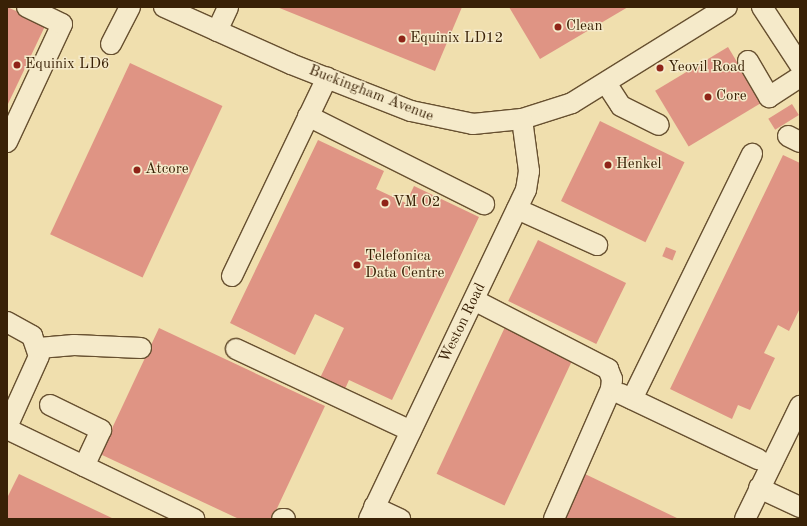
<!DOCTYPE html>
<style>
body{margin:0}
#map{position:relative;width:807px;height:526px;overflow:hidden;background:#f0dfae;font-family:"Old Standard TT",serif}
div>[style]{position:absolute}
.building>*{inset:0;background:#df9484;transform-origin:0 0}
.roads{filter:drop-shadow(1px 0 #675030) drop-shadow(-1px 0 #675030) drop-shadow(0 1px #675030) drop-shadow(0 -1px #675030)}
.minor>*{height:20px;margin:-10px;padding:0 10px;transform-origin:10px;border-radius:10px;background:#f5eaca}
.dots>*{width:11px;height:11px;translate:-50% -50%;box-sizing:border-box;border:2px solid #f5eaca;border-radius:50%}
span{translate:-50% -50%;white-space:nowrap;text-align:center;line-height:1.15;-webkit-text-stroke:3px #f5eaca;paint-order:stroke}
.poi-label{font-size:15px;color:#392106}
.left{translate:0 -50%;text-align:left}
.street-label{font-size:15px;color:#392106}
.frame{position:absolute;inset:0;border:8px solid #392106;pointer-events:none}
</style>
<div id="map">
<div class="building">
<div style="clip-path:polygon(7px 7px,46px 24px,7px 106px)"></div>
<div style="clip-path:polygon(277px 7px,462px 7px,435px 71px)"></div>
<div style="clip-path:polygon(509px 7px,628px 7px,540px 59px)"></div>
<div style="left:728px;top:47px;width:65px;height:85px;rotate:59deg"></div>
<div style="left:130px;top:63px;width:102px;height:189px;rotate:25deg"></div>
<div style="left:792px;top:104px;width:13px;height:28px;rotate:58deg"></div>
<div style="left:600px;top:121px;width:94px;height:89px;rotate:26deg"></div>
<div style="clip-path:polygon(318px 140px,384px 171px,376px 189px,406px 203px,414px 186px,479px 217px,392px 400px,349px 380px,345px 389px,320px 378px,344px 328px,315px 314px,295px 355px,230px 323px)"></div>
<div style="clip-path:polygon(783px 155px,800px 163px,800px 308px,789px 331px,778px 325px,764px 353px,775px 358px,750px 410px,738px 405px,732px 419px,670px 389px)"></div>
<div style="left:538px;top:240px;width:98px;height:68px;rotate:26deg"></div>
<div style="left:666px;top:247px;width:11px;height:10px;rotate:22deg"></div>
<div style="left:505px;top:327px;width:75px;height:162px;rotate:25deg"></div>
<div style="clip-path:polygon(159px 328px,325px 406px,272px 519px,239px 519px,100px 454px)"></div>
<div style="clip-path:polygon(19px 474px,114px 519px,7px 519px,7px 498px)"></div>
<div style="clip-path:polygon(585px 474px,679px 519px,563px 519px)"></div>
</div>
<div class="roads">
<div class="minor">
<div style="left:164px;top:7px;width:139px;rotate:24.2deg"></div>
<div style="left:291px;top:64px;width:129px;rotate:21.4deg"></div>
<div style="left:411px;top:111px;width:63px;rotate:11.8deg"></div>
<div style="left:473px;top:124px;width:49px;rotate:-5.8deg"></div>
<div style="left:522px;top:119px;width:52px;rotate:-17.7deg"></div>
<div style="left:572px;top:103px;width:182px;rotate:-31.8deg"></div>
<div style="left:762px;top:7px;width:69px;rotate:56.8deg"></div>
<div style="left:217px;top:31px;width:26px;rotate:-65deg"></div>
<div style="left:111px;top:44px;width:42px;rotate:-62.8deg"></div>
<div style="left:748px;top:61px;width:42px;rotate:59.7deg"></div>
<div style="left:769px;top:97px;width:37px;rotate:-33deg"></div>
<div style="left:606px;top:83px;width:27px;rotate:57deg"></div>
<div style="left:621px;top:106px;width:42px;rotate:26.6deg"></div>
<div style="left:308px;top:116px;width:197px;rotate:26.6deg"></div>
<div style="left:788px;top:136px;width:13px;rotate:27deg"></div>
<div style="left:7px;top:142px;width:130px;rotate:-65deg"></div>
<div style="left:62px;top:24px;width:39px;rotate:-154deg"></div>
<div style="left:517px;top:209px;width:88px;rotate:24.2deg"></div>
<div style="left:232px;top:276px;width:220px;rotate:-64.4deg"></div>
<div style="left:474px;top:300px;width:151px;rotate:27.2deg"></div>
<div style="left:608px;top:369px;width:11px;rotate:68deg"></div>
<div style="left:612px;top:379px;width:10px;rotate:96deg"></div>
<div style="left:611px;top:389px;width:142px;rotate:113.7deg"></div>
<div style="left:7px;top:322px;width:29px;rotate:29deg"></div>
<div style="left:32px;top:336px;width:21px;rotate:71deg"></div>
<div style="left:39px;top:356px;width:78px;rotate:114.3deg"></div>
<div style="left:39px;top:348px;width:35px;rotate:-5deg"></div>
<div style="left:74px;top:345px;width:67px;rotate:2.6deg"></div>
<div style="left:236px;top:349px;width:193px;rotate:25.1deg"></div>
<div style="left:621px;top:394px;width:152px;rotate:25.4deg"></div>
<div style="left:632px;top:399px;width:273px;rotate:-63.9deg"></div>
<div style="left:50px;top:405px;width:57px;rotate:26.1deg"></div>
<div style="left:101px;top:430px;width:40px;rotate:115deg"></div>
<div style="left:7px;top:429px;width:208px;rotate:25.7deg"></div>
<div style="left:759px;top:488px;width:45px;rotate:24.9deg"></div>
<div style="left:374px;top:507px;width:29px;rotate:25deg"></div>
<div style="left:282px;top:519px;width:3px"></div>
<div style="left:369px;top:519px;width:365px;rotate:-64.5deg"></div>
<div style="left:526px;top:190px;width:19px;rotate:-81deg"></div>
<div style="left:529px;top:171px;width:52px;rotate:-97.7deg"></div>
<div style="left:745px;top:519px;width:126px;rotate:-64deg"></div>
</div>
</div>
<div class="dots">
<div style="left:558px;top:27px;background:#8f2418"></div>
<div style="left:402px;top:39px;background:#8f2418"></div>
<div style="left:17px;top:65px;background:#8f2418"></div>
<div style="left:660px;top:68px;background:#8f2418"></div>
<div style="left:708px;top:97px;background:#8f2418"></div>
<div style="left:608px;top:165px;background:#8f2418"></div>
<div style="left:137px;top:170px;background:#8f2418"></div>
<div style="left:385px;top:203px;background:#8f2418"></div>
<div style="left:357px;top:265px;background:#8f2418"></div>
</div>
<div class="poi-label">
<span class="left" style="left:566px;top:27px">Clean</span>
<span class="left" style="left:410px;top:39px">Equinix LD12</span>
<span class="left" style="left:25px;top:65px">Equinix LD6</span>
<span class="left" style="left:668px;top:68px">Yeovil Road</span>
<span class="left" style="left:716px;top:97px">Core</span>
<span class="left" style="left:616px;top:165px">Henkel</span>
<span class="left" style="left:145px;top:170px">Atcore</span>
<span class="left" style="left:393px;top:203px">VM O2</span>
<span class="left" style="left:365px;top:265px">Telefonica<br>Data Centre</span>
</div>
<div class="street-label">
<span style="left:371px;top:94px;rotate:21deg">Buckingham Avenue</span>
<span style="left:463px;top:323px;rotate:-64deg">Weston Road</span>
</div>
<div class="frame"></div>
</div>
